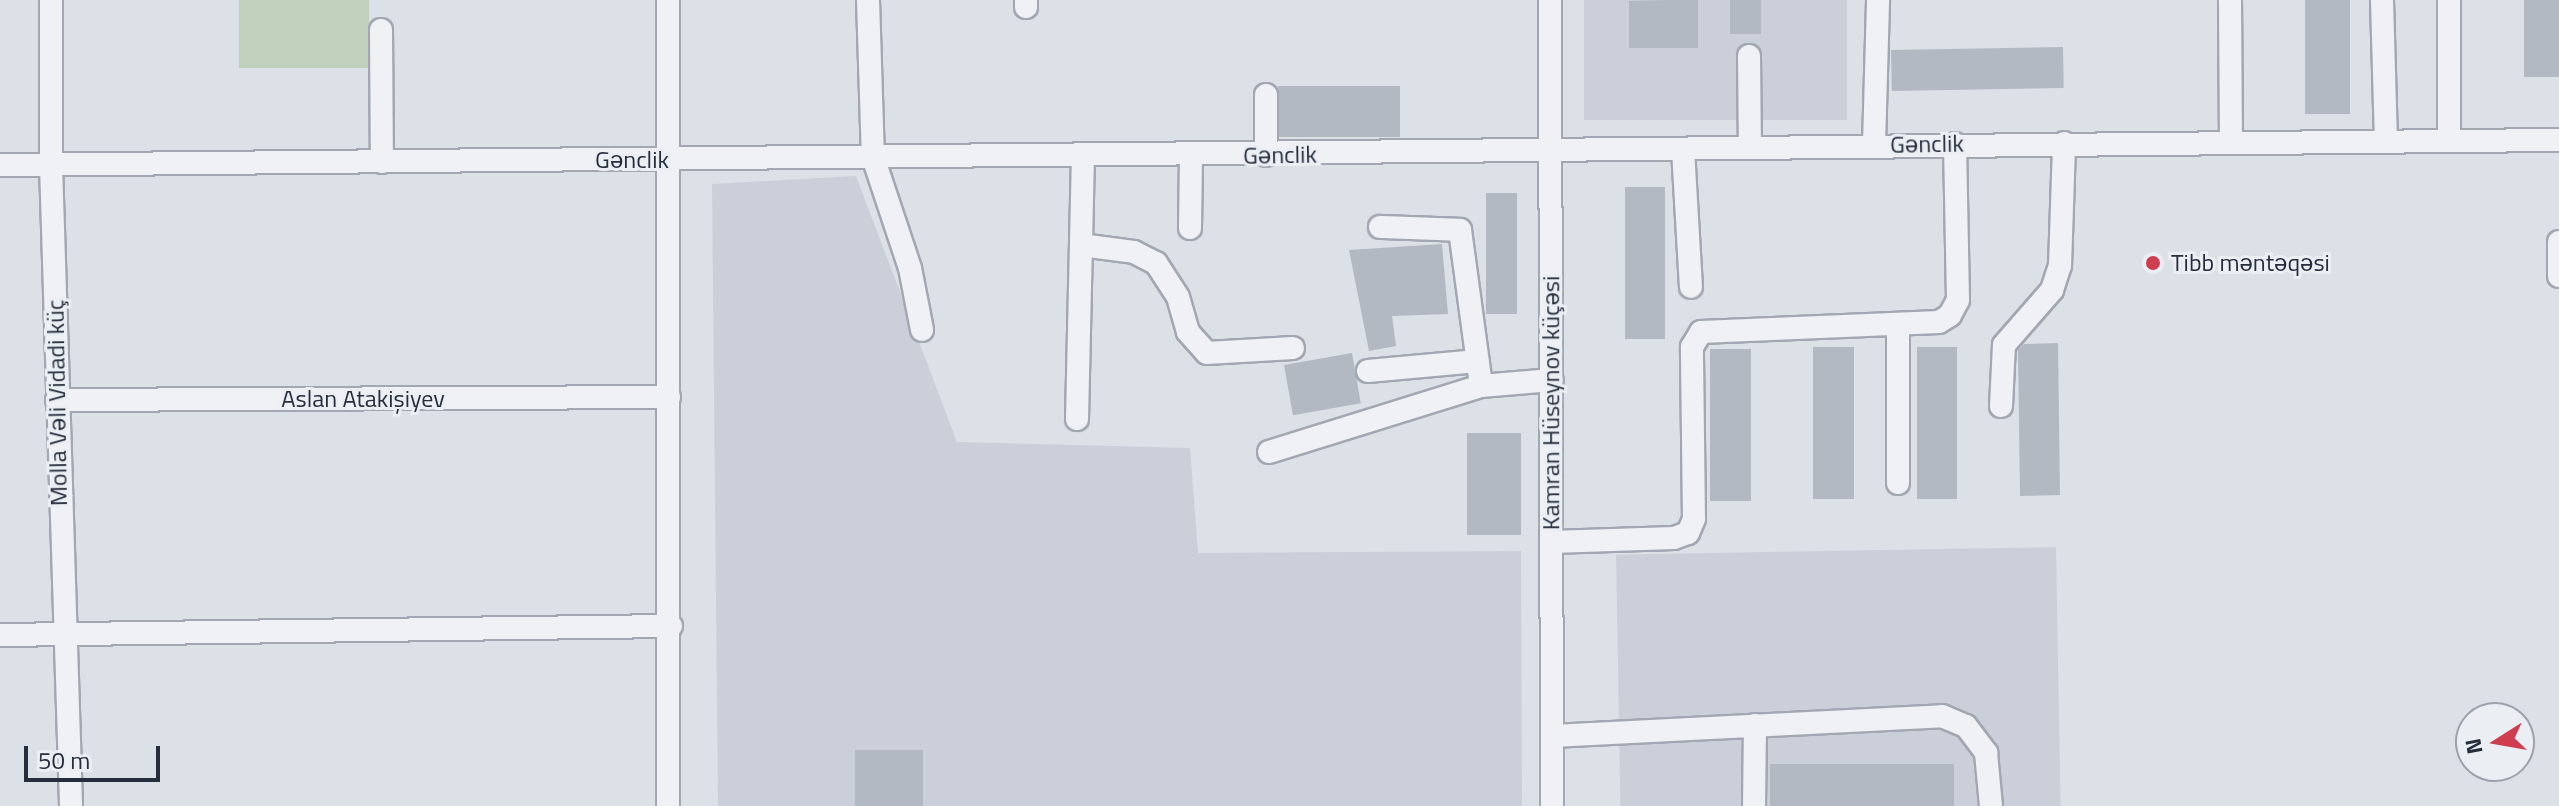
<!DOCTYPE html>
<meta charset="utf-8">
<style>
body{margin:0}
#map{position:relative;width:2559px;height:806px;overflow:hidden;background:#dce0e7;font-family:"Titillium Web",sans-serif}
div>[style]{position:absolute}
.built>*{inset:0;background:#cacfd9;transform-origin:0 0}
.green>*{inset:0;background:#c2d1bd;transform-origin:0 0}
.building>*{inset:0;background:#b3b9c3;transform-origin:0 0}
.roads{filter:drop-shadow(2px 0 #a2a7b1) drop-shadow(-2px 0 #a2a7b1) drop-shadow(0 2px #a2a7b1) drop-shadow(0 -2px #a2a7b1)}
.minor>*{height:22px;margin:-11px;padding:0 11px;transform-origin:11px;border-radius:11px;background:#eff1f5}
.dots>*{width:22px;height:22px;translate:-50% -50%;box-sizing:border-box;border:4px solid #ebeff4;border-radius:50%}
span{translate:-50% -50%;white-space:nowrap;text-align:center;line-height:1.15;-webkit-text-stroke:6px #ebeff4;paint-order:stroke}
.street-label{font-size:24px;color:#262e3d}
.poi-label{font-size:24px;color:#262e3d}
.left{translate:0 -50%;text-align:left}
.north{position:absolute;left:2455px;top:702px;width:80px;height:80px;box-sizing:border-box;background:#ebeff4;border:2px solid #9ca2ab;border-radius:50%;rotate:259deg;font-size:22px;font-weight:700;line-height:32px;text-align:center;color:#262e3d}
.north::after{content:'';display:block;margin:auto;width:28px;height:36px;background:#cf3d50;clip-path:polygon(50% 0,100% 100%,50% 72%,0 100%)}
.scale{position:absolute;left:24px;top:746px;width:136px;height:36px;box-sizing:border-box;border:4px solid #262e3d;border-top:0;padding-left:10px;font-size:24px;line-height:28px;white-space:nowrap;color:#262e3d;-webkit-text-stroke:6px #ebeff4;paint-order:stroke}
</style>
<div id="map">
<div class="built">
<div style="left:1584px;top:0;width:263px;height:120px"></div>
<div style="clip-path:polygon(856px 176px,957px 442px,1190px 448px,1198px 553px,1521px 551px,1522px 806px,718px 806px,712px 184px)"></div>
<div style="left:2056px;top:547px;width:259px;height:440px;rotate:89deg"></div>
</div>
<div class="green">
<div style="left:239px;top:0;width:130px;height:68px"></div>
</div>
<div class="building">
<div style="clip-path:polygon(1666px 0,1698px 0,1698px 48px,1629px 48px,1629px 1px)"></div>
<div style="left:1730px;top:0;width:31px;height:34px"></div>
<div style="left:2305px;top:0;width:45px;height:114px"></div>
<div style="left:2524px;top:0;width:35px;height:77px"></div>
<div style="left:2063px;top:47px;width:41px;height:172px;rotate:89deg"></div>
<div style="left:1400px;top:86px;width:51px;height:122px;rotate:90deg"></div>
<div style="left:1625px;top:187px;width:40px;height:152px"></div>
<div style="left:1486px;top:193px;width:31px;height:121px"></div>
<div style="clip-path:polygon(1442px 244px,1448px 314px,1392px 316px,1396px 346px,1369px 351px,1349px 250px)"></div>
<div style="clip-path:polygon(2058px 343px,2060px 495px,2020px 496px,2018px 350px,2024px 344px)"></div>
<div style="left:1854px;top:347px;width:152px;height:41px;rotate:90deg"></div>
<div style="left:1917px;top:347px;width:40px;height:152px"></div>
<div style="left:1751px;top:349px;width:152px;height:41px;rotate:90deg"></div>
<div style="left:1352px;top:353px;width:51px;height:69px;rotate:80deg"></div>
<div style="left:1467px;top:433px;width:54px;height:102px"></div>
<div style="left:855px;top:750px;width:68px;height:56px"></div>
<div style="left:1954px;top:764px;width:42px;height:184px;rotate:90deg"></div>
</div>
<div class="roads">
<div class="minor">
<div style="left:51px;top:0;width:165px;rotate:90deg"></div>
<div style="left:51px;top:165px;width:641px;rotate:88.21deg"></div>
<div style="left:668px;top:0;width:806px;rotate:90deg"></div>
<div style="left:868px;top:0;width:157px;rotate:88.2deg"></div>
<div style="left:873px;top:157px;width:117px;rotate:71.6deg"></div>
<div style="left:910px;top:268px;width:63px;rotate:79deg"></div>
<div style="left:1026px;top:0;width:7px;rotate:90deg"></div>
<div style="left:1550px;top:0;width:806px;rotate:89.86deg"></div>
<div style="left:2230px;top:0;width:142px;rotate:89.6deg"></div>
<div style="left:2382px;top:0;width:141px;rotate:88.4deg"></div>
<div style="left:2449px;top:0;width:141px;rotate:90deg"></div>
<div style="left:381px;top:30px;width:132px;rotate:89.6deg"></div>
<div style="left:1749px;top:56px;width:91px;rotate:89.4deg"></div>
<div style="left:1266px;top:95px;width:60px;rotate:90deg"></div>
<div style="left:1874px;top:145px;width:145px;rotate:-88.4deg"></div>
<div style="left:1683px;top:149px;width:138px;rotate:86.7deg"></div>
<div style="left:0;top:165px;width:2559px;rotate:-0.56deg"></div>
<div style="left:1380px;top:227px;width:80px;rotate:2.1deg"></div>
<div style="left:1460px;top:230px;width:157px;rotate:82.3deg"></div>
<div style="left:1481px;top:386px;width:71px;rotate:-4.8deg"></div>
<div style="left:1190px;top:228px;width:72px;rotate:-89.2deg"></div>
<div style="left:2559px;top:242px;width:34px;rotate:90deg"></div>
<div style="left:1081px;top:245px;width:53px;rotate:7.5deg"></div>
<div style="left:1134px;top:252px;width:25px;rotate:27deg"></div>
<div style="left:1156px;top:263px;width:40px;rotate:57.1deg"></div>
<div style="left:1178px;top:297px;width:36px;rotate:74deg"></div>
<div style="left:1188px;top:332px;width:28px;rotate:48deg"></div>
<div style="left:1207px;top:353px;width:86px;rotate:-3.3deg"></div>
<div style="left:1368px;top:371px;width:110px;rotate:-5.2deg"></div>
<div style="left:57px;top:400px;width:612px;rotate:-0.28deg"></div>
<div style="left:2001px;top:406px;width:61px;rotate:-87.2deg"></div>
<div style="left:2004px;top:345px;width:73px;rotate:-48.9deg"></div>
<div style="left:2052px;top:290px;width:25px;rotate:-72deg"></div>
<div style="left:2060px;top:266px;width:123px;rotate:-88.1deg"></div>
<div style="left:1077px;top:419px;width:263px;rotate:-88.7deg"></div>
<div style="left:1269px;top:452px;width:222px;rotate:-17.3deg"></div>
<div style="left:1898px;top:483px;width:158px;rotate:-90deg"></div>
<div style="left:1551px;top:542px;width:123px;rotate:-1.9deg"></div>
<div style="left:1674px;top:538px;width:15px;rotate:-20deg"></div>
<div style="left:1688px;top:533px;width:15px;rotate:-67deg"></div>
<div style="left:1694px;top:519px;width:172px;rotate:-90.7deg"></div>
<div style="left:1692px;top:347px;width:17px;rotate:-59deg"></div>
<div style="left:1701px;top:332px;width:238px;rotate:-2.4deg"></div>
<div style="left:1939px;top:322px;width:13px;rotate:-32deg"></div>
<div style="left:1950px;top:315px;width:17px;rotate:-62deg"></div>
<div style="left:1958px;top:300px;width:156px;rotate:-91.1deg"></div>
<div style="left:0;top:635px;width:671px;rotate:-0.77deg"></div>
<div style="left:1552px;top:736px;width:391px;rotate:-2.9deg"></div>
<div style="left:1942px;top:716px;width:26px;rotate:23deg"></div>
<div style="left:1966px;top:726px;width:34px;rotate:53deg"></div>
<div style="left:1986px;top:753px;width:53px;rotate:84.6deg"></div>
<div style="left:1754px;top:806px;width:81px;rotate:-89.3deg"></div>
</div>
</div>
<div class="dots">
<div style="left:2153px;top:263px;background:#cf3d50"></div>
</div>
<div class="street-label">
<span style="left:1927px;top:144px;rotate:-1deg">Gənclik</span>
<span style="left:1280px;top:155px;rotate:-1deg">Gənclik</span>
<span style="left:632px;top:160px">Gənclik</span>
<span style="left:363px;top:399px">Aslan Atakişiyev</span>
<span style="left:57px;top:403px;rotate:-91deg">Molla Vəli Vidadi küç</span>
<span style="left:1551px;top:403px;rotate:-90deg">Kamran Hüseynov küçəsi</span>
</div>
<div class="poi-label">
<span class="left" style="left:2171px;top:263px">Tibb məntəqəsi</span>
</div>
<div class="north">N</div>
<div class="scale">50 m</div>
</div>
